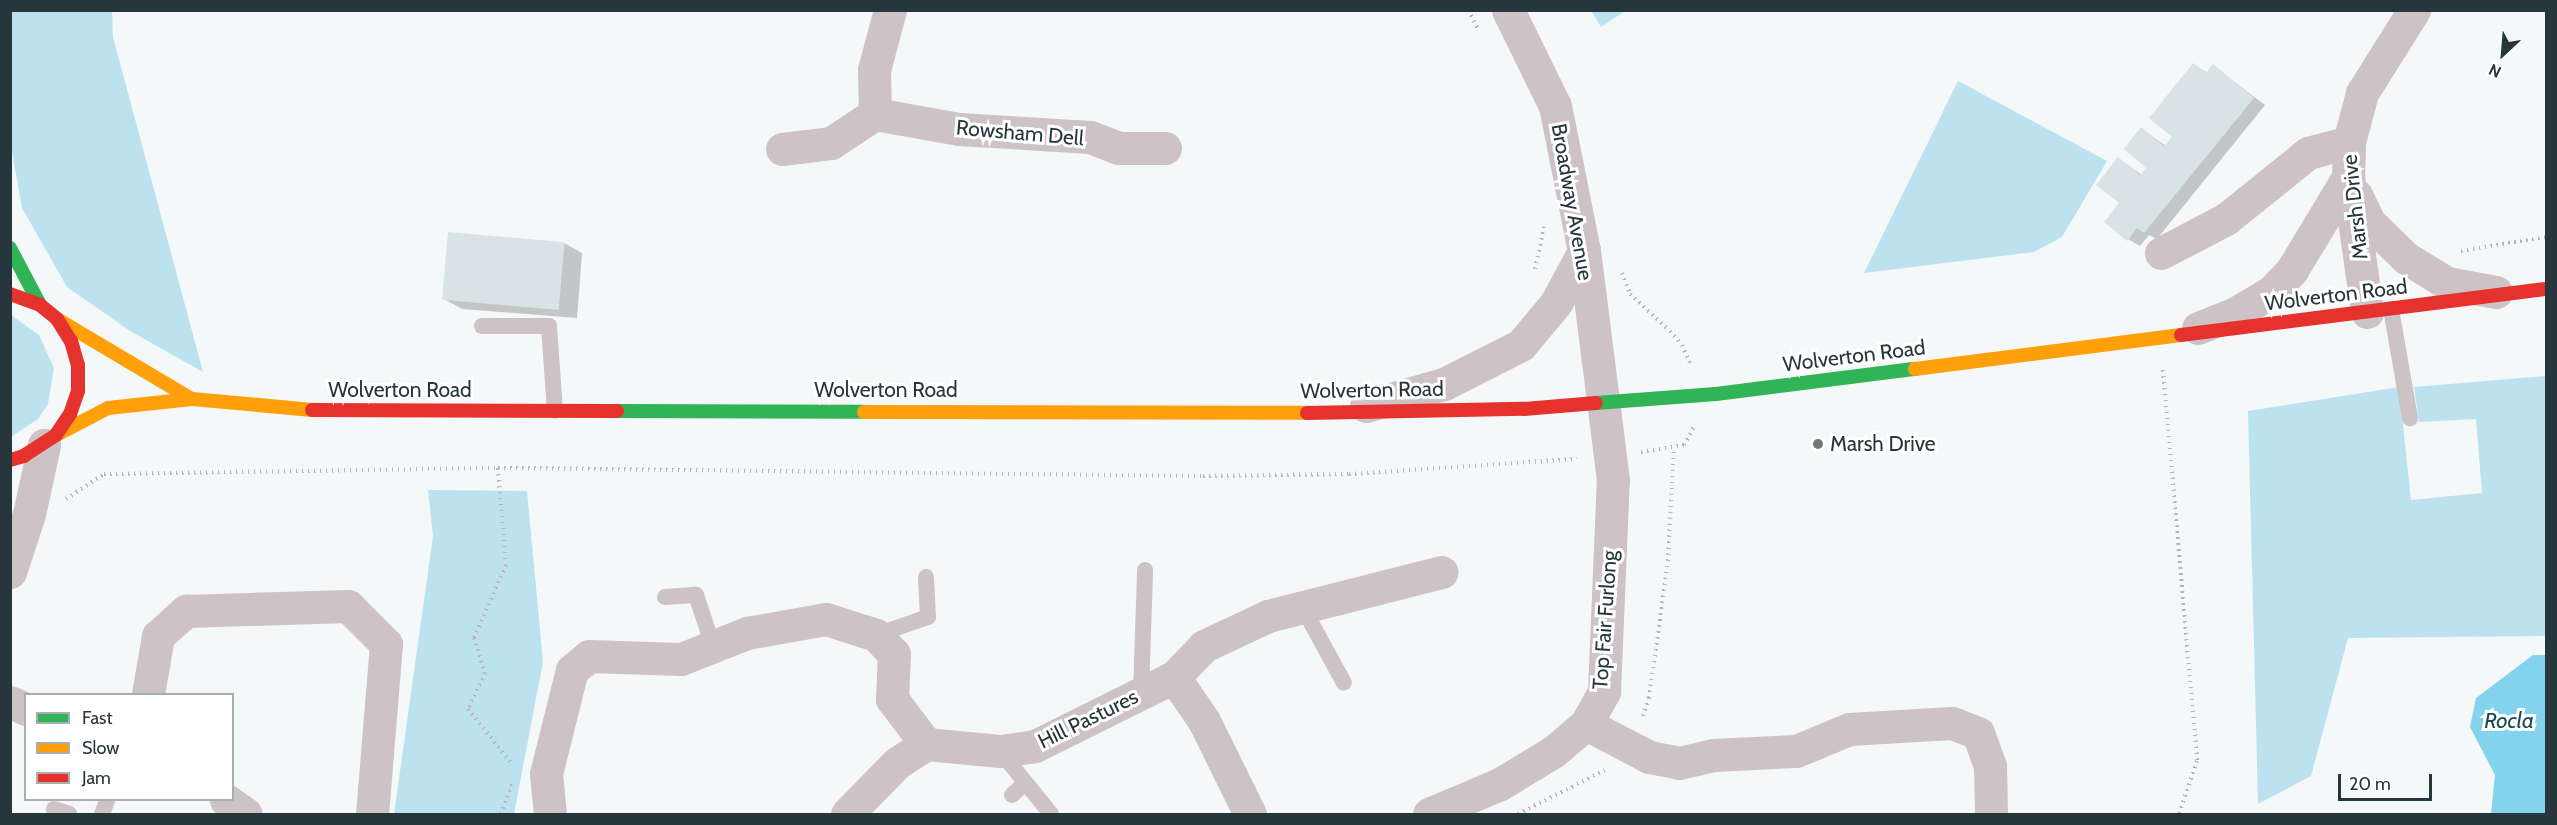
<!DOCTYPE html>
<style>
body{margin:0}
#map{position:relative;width:2557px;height:825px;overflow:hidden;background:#f4f8f9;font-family:Cabin,sans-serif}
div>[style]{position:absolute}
.green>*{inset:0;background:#bce2f0}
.water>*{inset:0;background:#83d3ee}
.shadow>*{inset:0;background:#0003}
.building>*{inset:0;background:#d9e2e5;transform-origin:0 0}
.path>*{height:4px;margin-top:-2px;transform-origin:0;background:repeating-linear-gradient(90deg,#bab4b8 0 1.5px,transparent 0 6px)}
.lane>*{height:16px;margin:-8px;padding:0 8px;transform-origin:8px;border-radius:8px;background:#cdc2c6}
.street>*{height:33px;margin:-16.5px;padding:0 16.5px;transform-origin:16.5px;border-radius:16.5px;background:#cdc2c6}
.fast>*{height:14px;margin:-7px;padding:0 7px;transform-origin:7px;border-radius:7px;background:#30b455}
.slow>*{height:14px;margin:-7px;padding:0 7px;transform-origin:7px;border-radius:7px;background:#ff9f0a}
.jam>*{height:14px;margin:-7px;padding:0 7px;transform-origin:7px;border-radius:7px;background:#e5322d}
.dots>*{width:16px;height:16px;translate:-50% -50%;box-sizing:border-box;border:3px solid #fff;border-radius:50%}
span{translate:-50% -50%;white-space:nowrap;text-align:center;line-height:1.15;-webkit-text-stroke:6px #fff;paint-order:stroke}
.street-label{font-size:21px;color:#26363c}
.poi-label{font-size:21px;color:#26363c}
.left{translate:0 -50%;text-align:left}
.water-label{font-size:22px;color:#194959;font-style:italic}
.frame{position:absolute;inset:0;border:12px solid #26363c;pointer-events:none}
.legend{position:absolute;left:24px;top:693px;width:210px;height:108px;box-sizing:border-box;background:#fff;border:2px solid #a8afb1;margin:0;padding:8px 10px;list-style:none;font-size:18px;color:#26363c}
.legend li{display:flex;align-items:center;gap:12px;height:30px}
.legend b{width:30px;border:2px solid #a8afb1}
.north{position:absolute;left:2473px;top:24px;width:60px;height:60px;-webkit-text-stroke:4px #fff;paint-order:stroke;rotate:206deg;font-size:16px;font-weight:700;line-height:24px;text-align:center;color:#26363c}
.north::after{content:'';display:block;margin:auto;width:21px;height:27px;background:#26363c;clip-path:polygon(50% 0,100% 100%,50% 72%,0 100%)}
.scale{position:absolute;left:2338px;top:774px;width:94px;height:27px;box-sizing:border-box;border:3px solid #26363c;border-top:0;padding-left:8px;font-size:18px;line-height:21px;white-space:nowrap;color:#26363c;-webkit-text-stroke:4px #fff;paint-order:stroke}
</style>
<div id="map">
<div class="green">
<div style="clip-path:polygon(10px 11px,112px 11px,113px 37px,203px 372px,130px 331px,67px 287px,22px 208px,11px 146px)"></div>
<div style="clip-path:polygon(1591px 11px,1625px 11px,1601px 27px)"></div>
<div style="clip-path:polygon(1958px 81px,2107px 161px,2062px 237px,2034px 252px,1864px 273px)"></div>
<div style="clip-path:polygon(11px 315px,39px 335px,54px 368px,48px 404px,38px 419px,11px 437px)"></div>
<div style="clip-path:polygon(2546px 376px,2546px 636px,2348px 638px,2311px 776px,2258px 804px,2248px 411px,2399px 387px,2411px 500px,2482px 493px,2476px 419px,2419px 422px,2414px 387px)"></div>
<div style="clip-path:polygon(428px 490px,527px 491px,543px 662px,514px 814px,394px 814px,433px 536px)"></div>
</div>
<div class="water">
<div style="clip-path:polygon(2533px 655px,2546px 655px,2546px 814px,2491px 814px,2495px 775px,2470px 727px,2476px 698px)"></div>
</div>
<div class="shadow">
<div style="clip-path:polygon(2194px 65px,2208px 73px,2213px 66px,2265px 105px,2157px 239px,2149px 235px,2140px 246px,2128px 239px,2119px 159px,2142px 175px,2148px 168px,2142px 129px,2166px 146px,2174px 137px)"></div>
<div style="clip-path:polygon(564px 243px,582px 253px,577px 318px,462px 309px,444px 299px)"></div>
</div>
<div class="building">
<div style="clip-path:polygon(2193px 63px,2206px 73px,2213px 64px,2254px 98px,2144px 233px,2137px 228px,2127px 241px,2104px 222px,2119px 203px,2096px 185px,2118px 157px,2140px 175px,2146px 168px,2124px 149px,2141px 127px,2164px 146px,2172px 137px,2149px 118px)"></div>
<div style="left:448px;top:232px;width:117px;height:68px;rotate:5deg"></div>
</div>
<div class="path">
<div style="left:1468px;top:10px;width:21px;rotate:62deg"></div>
<div style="left:2461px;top:251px;width:86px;rotate:-9.4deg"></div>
<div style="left:1535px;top:269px;width:43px;rotate:-77.9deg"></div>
<div style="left:1622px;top:273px;width:22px;rotate:69deg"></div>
<div style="left:1630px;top:294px;width:54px;rotate:42.8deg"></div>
<div style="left:1670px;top:331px;width:18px;rotate:49deg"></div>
<div style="left:1682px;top:345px;width:20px;rotate:66deg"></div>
<div style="left:2163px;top:370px;width:392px;rotate:85deg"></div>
<div style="left:2197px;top:761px;width:56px;rotate:108.8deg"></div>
<div style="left:1641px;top:452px;width:44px;rotate:-9.2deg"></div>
<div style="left:1684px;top:445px;width:21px;rotate:-61deg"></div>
<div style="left:498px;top:468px;width:97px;rotate:85.3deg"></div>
<div style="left:506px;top:565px;width:80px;rotate:113.7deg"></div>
<div style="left:474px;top:638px;width:37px;rotate:73deg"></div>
<div style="left:485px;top:673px;width:40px;rotate:115deg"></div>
<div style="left:468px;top:709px;width:72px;rotate:51.2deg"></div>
<div style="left:66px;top:499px;width:45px;rotate:-33.3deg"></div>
<div style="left:104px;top:474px;width:394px;rotate:-0.9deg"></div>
<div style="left:498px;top:468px;width:705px;rotate:0.65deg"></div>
<div style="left:1203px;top:476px;width:146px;rotate:-0.8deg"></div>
<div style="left:1349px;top:474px;width:228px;rotate:-3.8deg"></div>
<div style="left:1643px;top:716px;width:19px;rotate:-72deg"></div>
<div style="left:1649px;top:698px;width:138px;rotate:-82.1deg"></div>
<div style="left:1668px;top:561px;width:113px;rotate:-87deg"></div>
<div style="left:501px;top:814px;width:32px;rotate:-70deg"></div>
<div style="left:1518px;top:814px;width:97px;rotate:-26.8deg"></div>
</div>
<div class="lane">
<div style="left:2391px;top:309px;width:111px;rotate:80.1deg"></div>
<div style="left:482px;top:326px;width:67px"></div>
<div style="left:549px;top:326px;width:85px;rotate:86deg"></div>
<div style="left:665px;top:597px;width:31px;rotate:-4deg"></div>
<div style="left:696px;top:595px;width:54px;rotate:71.6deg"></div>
<div style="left:1303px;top:608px;width:85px;rotate:61.3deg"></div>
<div style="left:876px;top:635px;width:55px;rotate:-19.1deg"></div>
<div style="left:928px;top:617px;width:40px;rotate:-92.9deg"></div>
<div style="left:1141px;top:693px;width:123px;rotate:-88.1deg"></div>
<div style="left:1000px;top:751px;width:81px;rotate:51deg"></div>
<div style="left:1012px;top:795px;width:18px;rotate:-43deg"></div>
<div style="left:54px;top:809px;width:16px;rotate:18deg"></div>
<div style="left:102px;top:814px;width:14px;rotate:-69deg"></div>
</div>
<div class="street">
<div style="left:875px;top:114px;width:44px;rotate:-91.3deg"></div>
<div style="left:874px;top:70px;width:62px;rotate:-75.1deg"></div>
<div style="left:782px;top:149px;width:49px;rotate:-7deg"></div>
<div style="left:831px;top:143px;width:53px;rotate:-33.4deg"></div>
<div style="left:875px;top:114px;width:85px;rotate:10.1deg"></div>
<div style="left:959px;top:129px;width:131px;rotate:3.5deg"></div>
<div style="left:1090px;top:137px;width:30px;rotate:21deg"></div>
<div style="left:1118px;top:148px;width:47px"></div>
<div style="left:2356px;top:195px;width:30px;rotate:64deg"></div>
<div style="left:2369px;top:222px;width:52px;rotate:44.2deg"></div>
<div style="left:2406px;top:258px;width:48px;rotate:31.4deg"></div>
<div style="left:2447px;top:283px;width:50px;rotate:10.4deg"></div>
<div style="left:2161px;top:253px;width:73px;rotate:-27.6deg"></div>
<div style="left:2226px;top:219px;width:105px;rotate:-38.8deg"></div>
<div style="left:2308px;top:153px;width:42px;rotate:-15deg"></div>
<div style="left:2367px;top:312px;width:136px;rotate:-98deg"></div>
<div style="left:2348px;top:177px;width:35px;rotate:-88deg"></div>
<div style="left:2349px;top:142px;width:51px;rotate:-75.1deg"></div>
<div style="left:2362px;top:93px;width:98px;rotate:-57.9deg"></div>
<div style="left:2198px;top:328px;width:41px;rotate:-21.5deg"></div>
<div style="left:2236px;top:313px;width:41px;rotate:-31deg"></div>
<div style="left:2271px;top:292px;width:30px;rotate:-46deg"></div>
<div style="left:2292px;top:270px;width:109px;rotate:-58.9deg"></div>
<div style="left:1366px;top:406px;width:81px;rotate:-15.8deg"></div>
<div style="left:1444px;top:384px;width:86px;rotate:-26.9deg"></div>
<div style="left:1521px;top:345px;width:55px;rotate:-50.2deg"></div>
<div style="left:1556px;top:303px;width:59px;rotate:-61.7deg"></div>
<div style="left:10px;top:572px;width:61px;rotate:-71.9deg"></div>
<div style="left:29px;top:514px;width:71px;rotate:-77.7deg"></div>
<div style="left:1174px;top:677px;width:53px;rotate:55.7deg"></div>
<div style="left:1204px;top:721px;width:104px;rotate:63.7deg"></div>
<div style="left:148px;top:694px;width:59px;rotate:-80.2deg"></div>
<div style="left:158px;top:636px;width:38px;rotate:-42deg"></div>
<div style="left:186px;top:611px;width:162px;rotate:-1.8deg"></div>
<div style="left:348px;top:606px;width:54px;rotate:45deg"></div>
<div style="left:386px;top:644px;width:171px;rotate:94.7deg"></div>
<div style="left:10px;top:702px;width:17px;rotate:24deg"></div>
<div style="left:1586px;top:724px;width:71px;rotate:27.6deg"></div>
<div style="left:1649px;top:757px;width:31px;rotate:11deg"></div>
<div style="left:1679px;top:763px;width:35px;rotate:-13deg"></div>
<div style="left:1713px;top:755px;width:83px;rotate:-2.8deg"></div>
<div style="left:1796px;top:751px;width:57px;rotate:-22.5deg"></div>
<div style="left:1849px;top:729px;width:103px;rotate:-3.3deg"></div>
<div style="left:1952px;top:723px;width:28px;rotate:21deg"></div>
<div style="left:1978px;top:733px;width:35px;rotate:70deg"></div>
<div style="left:1990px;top:766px;width:48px;rotate:88.8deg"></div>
<div style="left:226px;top:800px;width:24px;rotate:35deg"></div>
<div style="left:550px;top:814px;width:40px;rotate:-95.7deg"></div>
<div style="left:546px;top:774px;width:107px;rotate:-76deg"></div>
<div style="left:572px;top:670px;width:22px;rotate:-39deg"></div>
<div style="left:589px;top:656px;width:92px;rotate:1.9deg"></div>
<div style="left:681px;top:659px;width:71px;rotate:-21.5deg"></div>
<div style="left:747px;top:633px;width:80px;rotate:-10deg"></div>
<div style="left:826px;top:619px;width:52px;rotate:17.7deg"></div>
<div style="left:876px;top:635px;width:26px;rotate:47deg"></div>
<div style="left:894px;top:654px;width:45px;rotate:92.5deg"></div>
<div style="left:892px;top:699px;width:56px;rotate:52.9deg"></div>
<div style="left:847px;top:814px;width:71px;rotate:-45.6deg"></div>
<div style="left:897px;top:763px;width:35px;rotate:-33deg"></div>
<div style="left:926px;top:744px;width:74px;rotate:5.4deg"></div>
<div style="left:1000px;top:751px;width:35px;rotate:-8deg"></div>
<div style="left:1035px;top:746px;width:155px;rotate:-26.4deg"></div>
<div style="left:1174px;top:677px;width:43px;rotate:-45.9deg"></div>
<div style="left:1204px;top:646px;width:71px;rotate:-25.1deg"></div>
<div style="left:1268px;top:616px;width:179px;rotate:-14.2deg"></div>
<div style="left:1429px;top:814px;width:77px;rotate:-22.9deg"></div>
<div style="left:1500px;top:784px;width:62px;rotate:-31.1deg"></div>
<div style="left:1553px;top:752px;width:43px;rotate:-40.3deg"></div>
<div style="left:1586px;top:724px;width:38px;rotate:-61deg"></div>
<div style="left:1604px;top:691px;width:211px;rotate:-87.6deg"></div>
<div style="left:1613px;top:480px;width:231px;rotate:-97.2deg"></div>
<div style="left:1584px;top:251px;width:148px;rotate:-101.3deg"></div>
<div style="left:1555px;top:106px;width:107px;rotate:-116.1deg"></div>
</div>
<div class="fast">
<div style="left:10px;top:248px;width:64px;rotate:62.2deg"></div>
<div style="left:1596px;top:403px;width:120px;rotate:-4.3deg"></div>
<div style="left:1716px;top:394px;width:201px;rotate:-7.2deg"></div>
<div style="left:617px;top:411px;width:247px;rotate:0.2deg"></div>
</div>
<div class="slow">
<div style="left:57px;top:319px;width:157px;rotate:30.7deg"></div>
<div style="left:1915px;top:369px;width:268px;rotate:-7.3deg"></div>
<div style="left:864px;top:412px;width:443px;rotate:0.1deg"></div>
<div style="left:56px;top:435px;width:59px;rotate:-27.4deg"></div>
<div style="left:108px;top:408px;width:84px;rotate:-6.1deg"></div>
<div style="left:192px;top:399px;width:121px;rotate:5.2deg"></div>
</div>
<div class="jam">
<div style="left:10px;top:294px;width:32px;rotate:20deg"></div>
<div style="left:40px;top:305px;width:22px;rotate:39deg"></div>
<div style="left:57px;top:319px;width:26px;rotate:58deg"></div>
<div style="left:71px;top:341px;width:25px;rotate:74deg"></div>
<div style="left:78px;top:365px;width:26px;rotate:90deg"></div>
<div style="left:78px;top:391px;width:24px;rotate:109deg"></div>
<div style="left:70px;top:414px;width:25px;rotate:124deg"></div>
<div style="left:56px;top:435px;width:38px;rotate:147deg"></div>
<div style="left:24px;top:456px;width:15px;rotate:164deg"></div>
<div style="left:2181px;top:335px;width:368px;rotate:-7.2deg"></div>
<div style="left:312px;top:410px;width:305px;rotate:0.2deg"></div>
<div style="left:1307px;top:413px;width:217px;rotate:-1.1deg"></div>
<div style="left:1524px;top:409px;width:72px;rotate:-4.8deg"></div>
</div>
<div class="dots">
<div style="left:1818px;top:444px;background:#6e7a7e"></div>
</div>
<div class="street-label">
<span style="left:1020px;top:133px;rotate:5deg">Rowsham Dell</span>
<span style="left:1572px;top:202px;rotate:80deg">Broadway Avenue</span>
<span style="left:2355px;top:207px;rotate:-96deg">Marsh Drive</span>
<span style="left:2336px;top:295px;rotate:-7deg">Wolverton Road</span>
<span style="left:1854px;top:356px;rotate:-7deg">Wolverton Road</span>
<span style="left:400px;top:390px">Wolverton Road</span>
<span style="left:886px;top:390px">Wolverton Road</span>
<span style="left:1372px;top:390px;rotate:-1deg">Wolverton Road</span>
<span style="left:1605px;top:620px;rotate:-86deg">Top Fair Furlong</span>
<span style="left:1088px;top:719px;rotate:-26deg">Hill Pastures</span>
</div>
<div class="poi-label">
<span class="left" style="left:1830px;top:444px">Marsh Drive</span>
</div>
<div class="water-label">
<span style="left:2509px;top:721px">Rocla</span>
</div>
<div class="frame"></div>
<ul class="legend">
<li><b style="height:8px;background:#30b455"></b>Fast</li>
<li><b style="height:8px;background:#ff9f0a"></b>Slow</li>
<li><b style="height:8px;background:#e5322d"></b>Jam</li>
</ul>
<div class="north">N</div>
<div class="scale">20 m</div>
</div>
